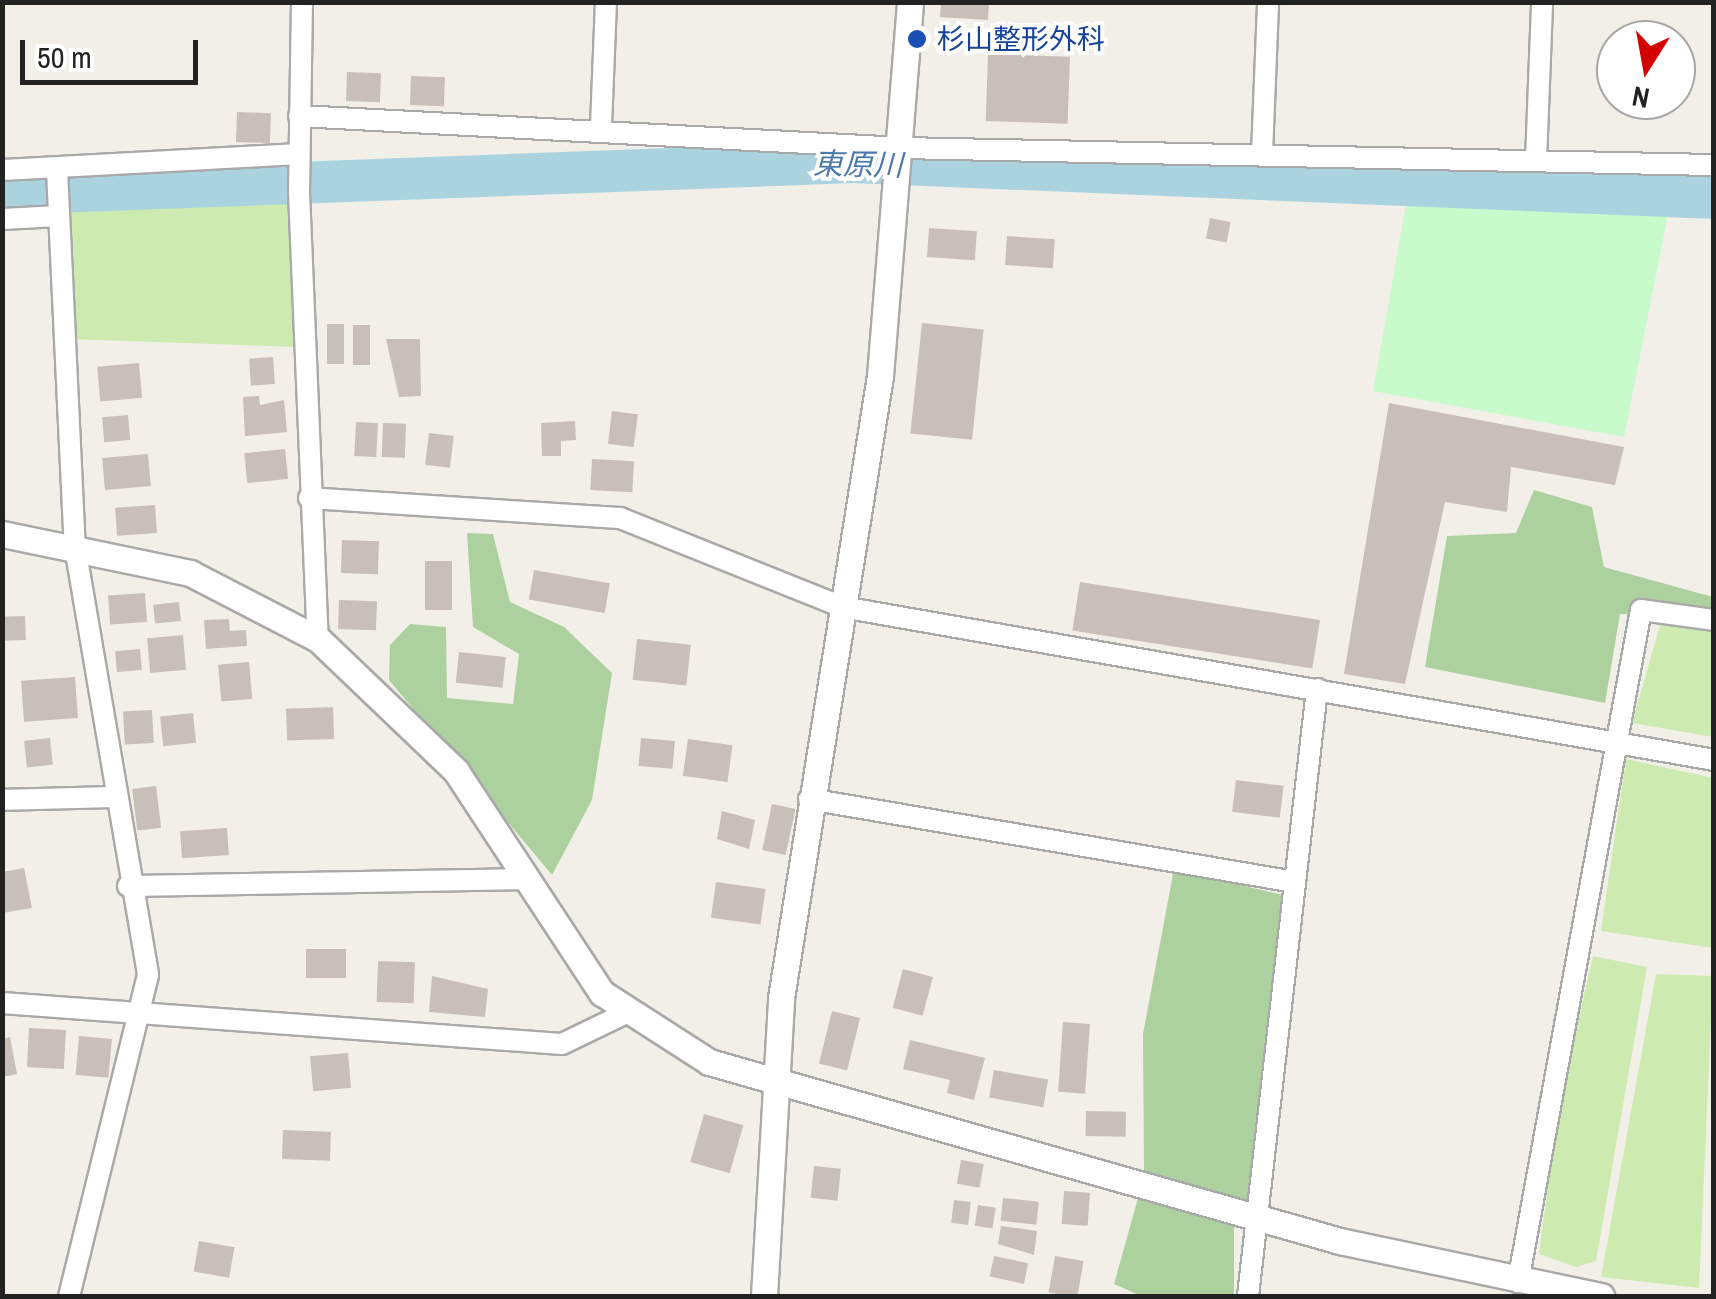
<!DOCTYPE html>
<meta charset="utf-8">
<style>
body{margin:0}
#map{position:relative;width:1716px;height:1299px;overflow:hidden;background:#f2efe9;font-family:"Archivo Narrow","Noto Sans JP",sans-serif}
div>[style]{position:absolute}
.grass>*{inset:0;background:#cdebb0;transform-origin:0 0}
.forest>*{inset:0;background:#add19e}
.park>*{inset:0;background:#c8facc}
.river>*{height:42px;margin:-21px;padding:0 21px;transform-origin:21px;border-radius:21px;background:#aad3df}
.building>*{inset:0;background:#c7bfb8;transform-origin:0 0}
.roads{filter:drop-shadow(2px 0 #a9a9a9) drop-shadow(-2px 0 #a9a9a9) drop-shadow(0 2px #a9a9a9) drop-shadow(0 -2px #a9a9a9)}
.minor>*{height:20px;margin:-10px;padding:0 10px;transform-origin:10px;border-radius:10px;background:#fff}
.tertiary>*{height:25px;margin:-12.5px;padding:0 12.5px;transform-origin:12.5px;border-radius:12.5px;background:#fff}
.dots>*{width:28px;height:28px;translate:-50% -50%;box-sizing:border-box;border:5px solid #fff;border-radius:50%}
span{translate:-50% -50%;white-space:nowrap;text-align:center;line-height:1.15;-webkit-text-stroke:8px #fff;paint-order:stroke}
.transit-label{font-size:28px;color:#164399}
.left{translate:0 -50%;text-align:left}
.water-label{font-size:30px;color:#4a7aab;font-style:italic}
.frame{position:absolute;inset:0;border:5px solid #222;pointer-events:none}
.north{position:absolute;left:1596px;top:20px;width:100px;height:100px;box-sizing:border-box;background:#fff;border:2px solid #a7a7a7;border-radius:50%;rotate:191deg;font-size:28px;font-weight:700;line-height:40px;text-align:center;color:#222}
.north::after{content:'';display:block;margin:auto;width:35px;height:45px;background:#d40000;clip-path:polygon(50% 0,100% 100%,50% 72%,0 100%)}
.scale{position:absolute;left:20px;top:40px;width:178px;height:45px;box-sizing:border-box;border:5px solid #222;border-top:0;padding-left:12px;font-size:30px;line-height:35px;white-space:nowrap;color:#222;-webkit-text-stroke:8px #fff;paint-order:stroke}
</style>
<div id="map">
<div class="grass">
<div style="left:300px;top:204px;width:143px;height:242px;rotate:92deg"></div>
<div style="clip-path:polygon(1663px 615px,1713px 627px,1713px 737px,1632px 723px)"></div>
<div style="clip-path:polygon(1626px 759px,1713px 778px,1713px 948px,1601px 931px)"></div>
<div style="clip-path:polygon(1593px 956px,1647px 967px,1596px 1261px,1576px 1267px,1539px 1254px,1558px 1108px)"></div>
<div style="clip-path:polygon(1656px 974px,1713px 976px,1699px 1288px,1601px 1277px)"></div>
</div>
<div class="forest">
<div style="clip-path:polygon(1534px 490px,1592px 507px,1604px 567px,1713px 597px,1713px 617px,1620px 614px,1605px 703px,1425px 667px,1447px 536px,1516px 533px)"></div>
<div style="clip-path:polygon(467px 533px,493px 534px,510px 602px,564px 627px,612px 673px,592px 800px,552px 875px,389px 680px,390px 645px,410px 624px,446px 627px,447px 698px,513px 704px,519px 654px,473px 627px)"></div>
<div style="clip-path:polygon(1174px 869px,1283px 895px,1248px 1200px,1144px 1171px,1143px 1034px)"></div>
<div style="clip-path:polygon(1138px 1198px,1234px 1225px,1234px 1296px,1141px 1296px,1114px 1284px)"></div>
</div>
<div class="park">
<div style="clip-path:polygon(1406px 204px,1668px 214px,1624px 437px,1373px 391px)"></div>
</div>
<div class="river">
<div style="left:2px;top:194px;width:852px;rotate:-2.15deg"></div>
<div style="left:853px;top:162px;width:862px;rotate:2.39deg"></div>
</div>
<div class="building">
<div style="clip-path:polygon(941px 2px,989px 2px,988px 20px,940px 17px)"></div>
<div style="left:988px;top:54px;width:82px;height:67px;rotate:2deg"></div>
<div style="left:347px;top:72px;width:34px;height:29px;rotate:2deg"></div>
<div style="left:411px;top:76px;width:34px;height:29px;rotate:2deg"></div>
<div style="left:237px;top:112px;width:34px;height:30px;rotate:2deg"></div>
<div style="left:1210px;top:218px;width:21px;height:21px;rotate:11deg"></div>
<div style="left:929px;top:228px;width:48px;height:29px;rotate:4deg"></div>
<div style="left:1007px;top:236px;width:48px;height:29px;rotate:4deg"></div>
<div style="left:922px;top:323px;width:62px;height:111px;rotate:6deg"></div>
<div style="left:327px;top:324px;width:17px;height:40px"></div>
<div style="left:353px;top:325px;width:17px;height:40px"></div>
<div style="clip-path:polygon(386px 339px,420px 339px,421px 396px,399px 397px)"></div>
<div style="left:273px;top:357px;width:27px;height:24px;rotate:86deg"></div>
<div style="left:139px;top:363px;width:35px;height:42px;rotate:85deg"></div>
<div style="clip-path:polygon(259px 396px,260px 405px,284px 400px,287px 432px,245px 436px,243px 397px)"></div>
<div style="clip-path:polygon(1389px 403px,1624px 447px,1615px 485px,1511px 467px,1507px 512px,1445px 502px,1405px 684px,1344px 674px)"></div>
<div style="left:612px;top:411px;width:26px;height:33px;rotate:7deg"></div>
<div style="left:128px;top:415px;width:25px;height:26px;rotate:85deg"></div>
<div style="clip-path:polygon(575px 421px,576px 440px,561px 441px,561px 456px,542px 456px,541px 423px)"></div>
<div style="left:356px;top:422px;width:22px;height:34px;rotate:3deg"></div>
<div style="left:383px;top:423px;width:23px;height:34px;rotate:2deg"></div>
<div style="left:429px;top:433px;width:25px;height:32px;rotate:7deg"></div>
<div style="left:285px;top:449px;width:30px;height:41px;rotate:84deg"></div>
<div style="left:148px;top:454px;width:32px;height:46px;rotate:85deg"></div>
<div style="left:592px;top:459px;width:42px;height:31px;rotate:3deg"></div>
<div style="left:155px;top:505px;width:28px;height:40px;rotate:86deg"></div>
<div style="left:342px;top:540px;width:37px;height:33px;rotate:2deg"></div>
<div style="left:425px;top:561px;width:27px;height:49px"></div>
<div style="left:534px;top:570px;width:77px;height:30px;rotate:10deg"></div>
<div style="left:1080px;top:582px;width:243px;height:49px;rotate:9deg"></div>
<div style="left:145px;top:593px;width:29px;height:37px;rotate:86deg"></div>
<div style="left:339px;top:600px;width:38px;height:29px;rotate:2deg"></div>
<div style="left:179px;top:602px;width:19px;height:26px;rotate:84deg"></div>
<div style="left:25px;top:616px;width:24px;height:23px;rotate:88deg"></div>
<div style="clip-path:polygon(229px 619px,230px 631px,246px 630px,247px 646px,206px 649px,204px 620px)"></div>
<div style="left:183px;top:635px;width:35px;height:36px;rotate:85deg"></div>
<div style="left:637px;top:639px;width:54px;height:41px;rotate:6deg"></div>
<div style="left:140px;top:649px;width:21px;height:25px;rotate:85deg"></div>
<div style="left:459px;top:652px;width:47px;height:31px;rotate:6deg"></div>
<div style="left:249px;top:662px;width:37px;height:31px;rotate:85deg"></div>
<div style="left:75px;top:677px;width:41px;height:54px;rotate:86deg"></div>
<div style="left:333px;top:707px;width:32px;height:47px;rotate:88deg"></div>
<div style="left:152px;top:710px;width:33px;height:29px;rotate:87deg"></div>
<div style="left:193px;top:713px;width:30px;height:33px;rotate:84deg"></div>
<div style="left:50px;top:738px;width:27px;height:26px;rotate:84deg"></div>
<div style="left:641px;top:738px;width:34px;height:28px;rotate:5deg"></div>
<div style="left:688px;top:739px;width:45px;height:37px;rotate:8deg"></div>
<div style="left:1236px;top:780px;width:48px;height:32px;rotate:7deg"></div>
<div style="left:156px;top:786px;width:42px;height:24px;rotate:83deg"></div>
<div style="left:772px;top:804px;width:24px;height:47px;rotate:12deg"></div>
<div style="clip-path:polygon(722px 811px,755px 820px,749px 849px,717px 839px)"></div>
<div style="left:227px;top:828px;width:27px;height:47px;rotate:86deg"></div>
<div style="clip-path:polygon(24px 868px,32px 908px,2px 913px,2px 872px)"></div>
<div style="left:716px;top:882px;width:50px;height:36px;rotate:8deg"></div>
<div style="left:306px;top:949px;width:40px;height:29px"></div>
<div style="left:378px;top:961px;width:37px;height:41px;rotate:2deg"></div>
<div style="left:903px;top:969px;width:31px;height:40px;rotate:15deg"></div>
<div style="clip-path:polygon(432px 976px,488px 989px,485px 1017px,429px 1012px)"></div>
<div style="left:832px;top:1011px;width:29px;height:54px;rotate:14deg"></div>
<div style="left:1063px;top:1022px;width:27px;height:70px;rotate:4deg"></div>
<div style="left:29px;top:1028px;width:37px;height:39px;rotate:3deg"></div>
<div style="left:79px;top:1036px;width:33px;height:39px;rotate:5deg"></div>
<div style="clip-path:polygon(10px 1037px,17px 1074px,2px 1077px,2px 1039px)"></div>
<div style="clip-path:polygon(910px 1040px,985px 1058px,974px 1100px,947px 1093px,950px 1080px,903px 1069px)"></div>
<div style="left:348px;top:1053px;width:35px;height:38px;rotate:85deg"></div>
<div style="left:994px;top:1070px;width:55px;height:28px;rotate:10deg"></div>
<div style="left:1086px;top:1111px;width:40px;height:25px;rotate:1deg"></div>
<div style="left:704px;top:1114px;width:41px;height:50px;rotate:16deg"></div>
<div style="left:283px;top:1130px;width:48px;height:29px;rotate:2deg"></div>
<div style="left:961px;top:1160px;width:23px;height:24px;rotate:10deg"></div>
<div style="left:814px;top:1166px;width:27px;height:32px;rotate:6deg"></div>
<div style="left:1064px;top:1191px;width:26px;height:33px;rotate:4deg"></div>
<div style="left:1003px;top:1198px;width:36px;height:23px;rotate:6deg"></div>
<div style="left:954px;top:1200px;width:17px;height:23px;rotate:7deg"></div>
<div style="left:978px;top:1205px;width:18px;height:21px;rotate:9deg"></div>
<div style="clip-path:polygon(1001px 1226px,1037px 1231px,1034px 1255px,998px 1244px)"></div>
<div style="left:199px;top:1241px;width:36px;height:31px;rotate:10deg"></div>
<div style="left:994px;top:1256px;width:35px;height:21px;rotate:12deg"></div>
<div style="left:1055px;top:1256px;width:29px;height:37px;rotate:10deg"></div>
</div>
<div class="roads">
<div class="minor">
<div style="left:302px;top:2px;width:190px;rotate:90.9deg"></div>
<div style="left:299px;top:192px;width:447px;rotate:87.6deg"></div>
<div style="left:299px;top:116px;width:603px;rotate:3.04deg"></div>
<div style="left:901px;top:148px;width:813px;rotate:1.2deg"></div>
<div style="left:601px;top:126px;width:124px;rotate:-87.7deg"></div>
<div style="left:1262px;top:154px;width:152px;rotate:-87.7deg"></div>
<div style="left:1536px;top:161px;width:159px;rotate:-87.8deg"></div>
<div style="left:2px;top:170px;width:297px;rotate:-3.1deg"></div>
<div style="left:57px;top:170px;width:377px;rotate:87.3deg"></div>
<div style="left:75px;top:547px;width:434px;rotate:80.3deg"></div>
<div style="left:148px;top:975px;width:331px;rotate:103.8deg"></div>
<div style="left:2px;top:219px;width:56px;rotate:-3.1deg"></div>
<div style="left:309px;top:498px;width:312px;rotate:3.7deg"></div>
<div style="left:620px;top:518px;width:239px;rotate:21.8deg"></div>
<div style="left:842px;top:607px;width:885px;rotate:9.95deg"></div>
<div style="left:809px;top:799px;width:493px;rotate:9.7deg"></div>
<div style="left:2px;top:800px;width:112px;rotate:-1.5deg"></div>
<div style="left:128px;top:886px;width:392px;rotate:-1deg"></div>
<div style="left:2px;top:1003px;width:561px;rotate:4.19deg"></div>
<div style="left:562px;top:1044px;width:69px;rotate:-25.8deg"></div>
<div style="left:1518px;top:1282px;width:683px;rotate:-79.63deg"></div>
<div style="left:1641px;top:610px;width:74px;rotate:7.8deg"></div>
<div style="left:1248px;top:1296px;width:611px;rotate:-83.51deg"></div>
</div>
<div class="tertiary">
<div style="left:2px;top:534px;width:192px;rotate:11.7deg"></div>
<div style="left:190px;top:573px;width:144px;rotate:27.3deg"></div>
<div style="left:318px;top:639px;width:191px;rotate:43.7deg"></div>
<div style="left:456px;top:771px;width:266px;rotate:56.7deg"></div>
<div style="left:602px;top:993px;width:127px;rotate:32.8deg"></div>
<div style="left:709px;top:1062px;width:656px;rotate:15.84deg"></div>
<div style="left:1340px;top:1241px;width:267px;rotate:11.9deg"></div>
<div style="left:764px;top:1296px;width:298px;rotate:-86.7deg"></div>
<div style="left:781px;top:998px;width:630px;rotate:-80.96deg"></div>
<div style="left:880px;top:376px;width:375px;rotate:-85.4deg"></div>
</div>
</div>
<div class="dots">
<div style="left:917px;top:39px;background:#1a4fb4"></div>
</div>
<div class="transit-label">
<span class="left" style="left:937px;top:39px">杉山整形外科</span>
</div>
<div class="water-label">
<span style="left:858px;top:164px;rotate:1deg">東原川</span>
</div>
<div class="frame"></div>
<div class="north">N</div>
<div class="scale">50 m</div>
</div>
